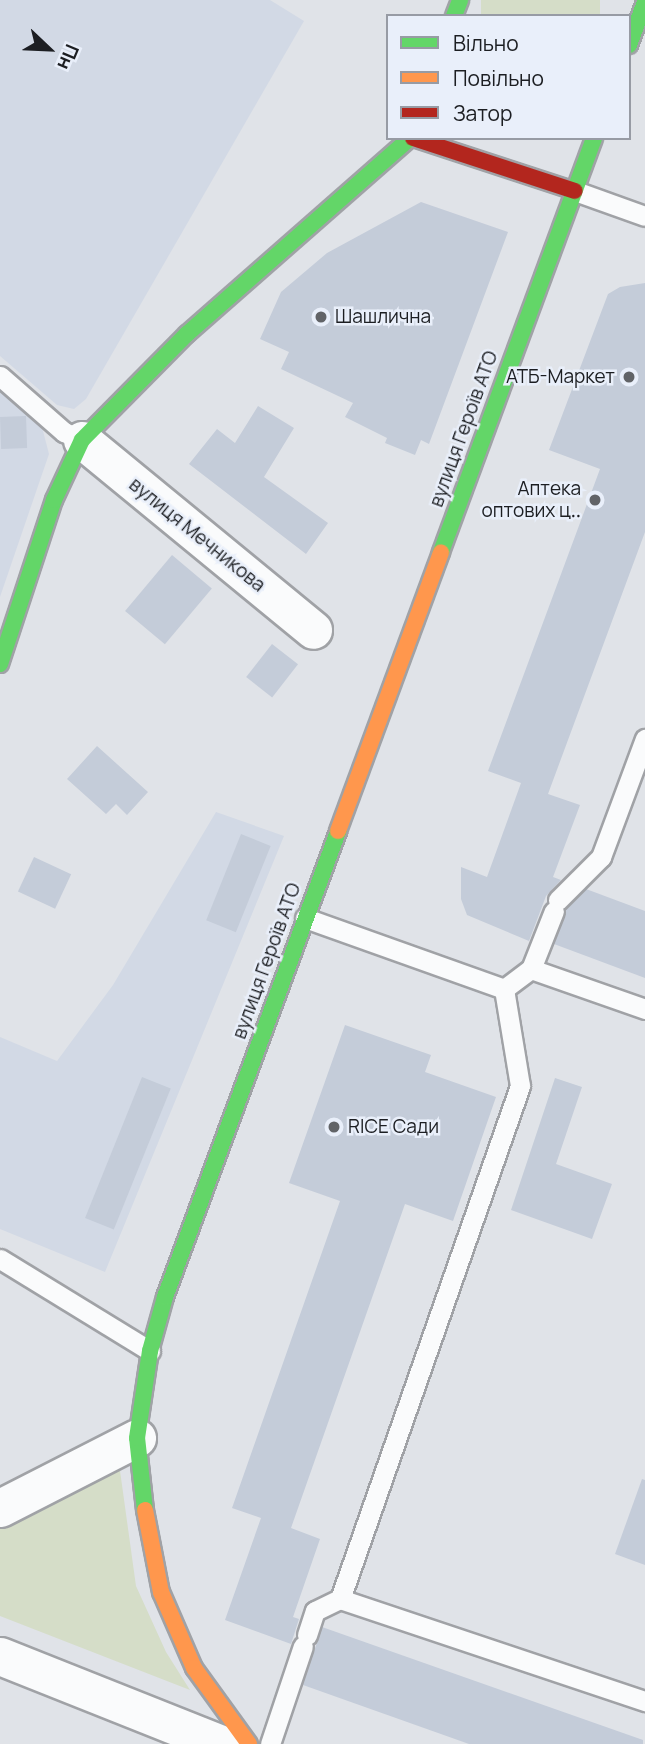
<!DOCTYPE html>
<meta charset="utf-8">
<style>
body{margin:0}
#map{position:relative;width:645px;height:1744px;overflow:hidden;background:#e0e3e8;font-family:Manrope,sans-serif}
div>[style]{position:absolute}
.built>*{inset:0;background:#d2d9e5}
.green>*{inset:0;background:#d5ddc8;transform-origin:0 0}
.building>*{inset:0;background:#c4ccd9;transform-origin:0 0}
.roads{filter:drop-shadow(2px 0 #a0a2a6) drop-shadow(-2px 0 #a0a2a6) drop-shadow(0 2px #a0a2a6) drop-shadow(0 -2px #a0a2a6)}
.lane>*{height:19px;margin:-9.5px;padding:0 9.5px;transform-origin:9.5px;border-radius:9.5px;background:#fafbfc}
.street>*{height:37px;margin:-18.5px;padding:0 18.5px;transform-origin:18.5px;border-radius:18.5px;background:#fafbfc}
.fast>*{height:16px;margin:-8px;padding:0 8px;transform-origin:8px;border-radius:8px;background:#63d668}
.slow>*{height:16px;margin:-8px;padding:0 8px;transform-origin:8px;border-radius:8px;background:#ff974d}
.jam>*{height:16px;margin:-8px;padding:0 8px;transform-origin:8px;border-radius:8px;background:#b3261e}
.dots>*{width:19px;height:19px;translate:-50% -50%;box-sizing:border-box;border:4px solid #e9effa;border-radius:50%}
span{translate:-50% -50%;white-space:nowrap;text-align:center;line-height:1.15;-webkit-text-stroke:5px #e9effa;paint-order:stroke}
.poi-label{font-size:19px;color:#1c1e22}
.left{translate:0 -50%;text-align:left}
.right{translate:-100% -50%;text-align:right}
.street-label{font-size:19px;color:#1c1e22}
.legend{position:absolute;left:386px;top:14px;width:245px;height:126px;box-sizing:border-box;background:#e9effa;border:2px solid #979ba4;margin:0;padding:9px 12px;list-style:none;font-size:21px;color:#1c1e22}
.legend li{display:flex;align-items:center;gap:14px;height:35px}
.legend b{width:35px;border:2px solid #979ba4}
.north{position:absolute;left:14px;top:14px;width:70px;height:70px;-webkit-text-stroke:5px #e9effa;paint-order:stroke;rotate:113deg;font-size:19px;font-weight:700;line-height:28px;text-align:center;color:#1c1e22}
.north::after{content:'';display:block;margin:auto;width:24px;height:32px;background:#1c1e22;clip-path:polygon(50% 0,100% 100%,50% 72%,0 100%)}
</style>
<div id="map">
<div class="built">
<div style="clip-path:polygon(0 0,270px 0,304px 21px,86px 399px,74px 409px,57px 405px,0 356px)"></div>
<div style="clip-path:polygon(0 388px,42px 427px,49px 454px,0 597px)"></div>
<div style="clip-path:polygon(216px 812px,284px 836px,105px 1272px,0 1229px,0 1037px,57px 1061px,113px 985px)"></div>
</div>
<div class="green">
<div style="left:481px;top:0;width:119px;height:17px"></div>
<div style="clip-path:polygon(117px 1449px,136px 1586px,166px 1652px,190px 1690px,0 1616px,0 1507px)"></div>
</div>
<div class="building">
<div style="clip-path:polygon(421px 202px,508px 232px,429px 444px,421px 440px,415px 455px,385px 443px,387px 438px,345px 417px,353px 403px,281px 369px,289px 352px,260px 339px,281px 292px,327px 253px)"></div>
<div style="clip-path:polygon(645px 283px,645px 532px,548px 794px,580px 805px,553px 877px,561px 880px,546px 896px,529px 941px,467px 915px,461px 899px,461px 867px,487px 877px,521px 783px,488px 771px,600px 469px,549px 450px,608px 294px,620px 287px)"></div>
<div style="clip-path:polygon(258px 406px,294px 428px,264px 477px,328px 523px,306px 554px,189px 464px,217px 429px,235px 443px)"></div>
<div style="left:26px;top:416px;width:32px;height:26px;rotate:88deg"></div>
<div style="left:172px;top:555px;width:52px;height:73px;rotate:40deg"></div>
<div style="left:272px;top:644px;width:33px;height:42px;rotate:38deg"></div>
<div style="clip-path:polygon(97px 746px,148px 792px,127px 815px,116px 804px,106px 814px,67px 779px)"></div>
<div style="left:241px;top:834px;width:32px;height:93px;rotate:22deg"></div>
<div style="left:34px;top:857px;width:41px;height:38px;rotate:25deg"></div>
<div style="clip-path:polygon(586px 889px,645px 911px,645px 978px,554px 944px,566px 909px)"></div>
<div style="clip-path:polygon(345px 1025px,431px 1055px,425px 1072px,496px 1097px,453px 1221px,405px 1204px,291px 1528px,320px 1539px,293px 1617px,299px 1619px,291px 1644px,225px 1620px,261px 1518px,232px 1508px,340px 1201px,289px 1183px)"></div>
<div style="left:142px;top:1077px;width:31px;height:152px;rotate:22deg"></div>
<div style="clip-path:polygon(555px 1078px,582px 1087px,556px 1164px,612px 1184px,592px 1239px,511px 1210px)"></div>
<div style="clip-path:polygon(642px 1479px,645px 1480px,645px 1565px,615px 1554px)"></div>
<div style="clip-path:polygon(322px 1627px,643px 1740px,643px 1744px,469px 1744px,303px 1685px)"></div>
</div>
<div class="roads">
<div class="lane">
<div style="left:575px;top:191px;width:74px;rotate:19.7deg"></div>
<div style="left:0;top:376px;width:85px;rotate:41.2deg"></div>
<div style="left:64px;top:432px;width:20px;rotate:24deg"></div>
<div style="left:558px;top:900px;width:61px;rotate:-45deg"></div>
<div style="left:601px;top:857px;width:126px;rotate:-69.6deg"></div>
<div style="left:305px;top:918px;width:211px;rotate:19.6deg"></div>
<div style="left:531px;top:969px;width:121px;rotate:19.3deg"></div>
<div style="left:504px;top:989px;width:98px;rotate:80.6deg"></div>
<div style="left:520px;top:1086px;width:544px;rotate:109.33deg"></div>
<div style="left:340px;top:1599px;width:322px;rotate:18.5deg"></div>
<div style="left:504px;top:989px;width:34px;rotate:-37deg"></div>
<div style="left:531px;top:969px;width:62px;rotate:-68.4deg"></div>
<div style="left:0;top:1259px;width:176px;rotate:31.5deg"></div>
<div style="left:307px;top:1635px;width:25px;rotate:-72deg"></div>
<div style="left:315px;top:1611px;width:28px;rotate:-26deg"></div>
<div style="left:270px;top:1744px;width:103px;rotate:-71.4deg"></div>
</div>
<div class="street">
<div style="left:82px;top:440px;width:299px;rotate:39.4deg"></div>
<div style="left:0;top:1508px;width:154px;rotate:-27.1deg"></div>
<div style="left:0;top:1656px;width:238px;rotate:21.7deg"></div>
</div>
<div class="fast">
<div style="left:454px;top:16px;width:17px;rotate:-69deg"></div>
<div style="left:629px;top:45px;width:46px;rotate:-69.6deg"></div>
<div style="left:441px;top:552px;width:441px;rotate:-69.7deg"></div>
<div style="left:0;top:664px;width:173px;rotate:-71.8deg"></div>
<div style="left:54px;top:500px;width:66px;rotate:-65deg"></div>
<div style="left:82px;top:440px;width:149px;rotate:-45.3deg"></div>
<div style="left:187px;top:334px;width:297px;rotate:-41.3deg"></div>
<div style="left:145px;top:1510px;width:72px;rotate:-96.3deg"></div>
<div style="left:137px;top:1438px;width:88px;rotate:-81.5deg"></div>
<div style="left:150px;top:1351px;width:56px;rotate:-74.5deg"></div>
<div style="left:165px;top:1297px;width:497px;rotate:-69.6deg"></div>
</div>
<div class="slow">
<div style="left:338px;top:831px;width:297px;rotate:-69.7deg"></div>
<div style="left:145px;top:1510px;width:84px;rotate:79deg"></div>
<div style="left:161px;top:1592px;width:83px;rotate:66.5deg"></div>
<div style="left:194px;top:1668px;width:94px;rotate:54.1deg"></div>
</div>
<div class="jam">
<div style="left:413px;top:138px;width:170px;rotate:18.1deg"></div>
</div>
</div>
<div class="dots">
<div style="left:321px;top:317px;background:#616367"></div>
<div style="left:629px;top:377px;background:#616367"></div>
<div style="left:595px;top:500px;background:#616367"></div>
<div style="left:334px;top:1127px;background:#616367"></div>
</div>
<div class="poi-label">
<span class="left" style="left:335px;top:317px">Шашлична</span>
<span class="right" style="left:615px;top:377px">АТБ-Маркет</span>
<span class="right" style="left:581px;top:500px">Аптека<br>оптових ц‥</span>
<span class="left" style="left:348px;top:1127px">RICE Сади</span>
</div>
<div class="street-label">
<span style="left:464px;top:429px;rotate:-70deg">вулиця Героїв АТО</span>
<span style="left:197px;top:535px;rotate:39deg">вулиця Мечникова</span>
<span style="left:267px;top:961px;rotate:-70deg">вулиця Героїв АТО</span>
</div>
<ul class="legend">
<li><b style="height:9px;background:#63d668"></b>Вільно</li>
<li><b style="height:9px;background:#ff974d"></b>Повільно</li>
<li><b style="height:9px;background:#b3261e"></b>Затор</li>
</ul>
<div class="north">Пн</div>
</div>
